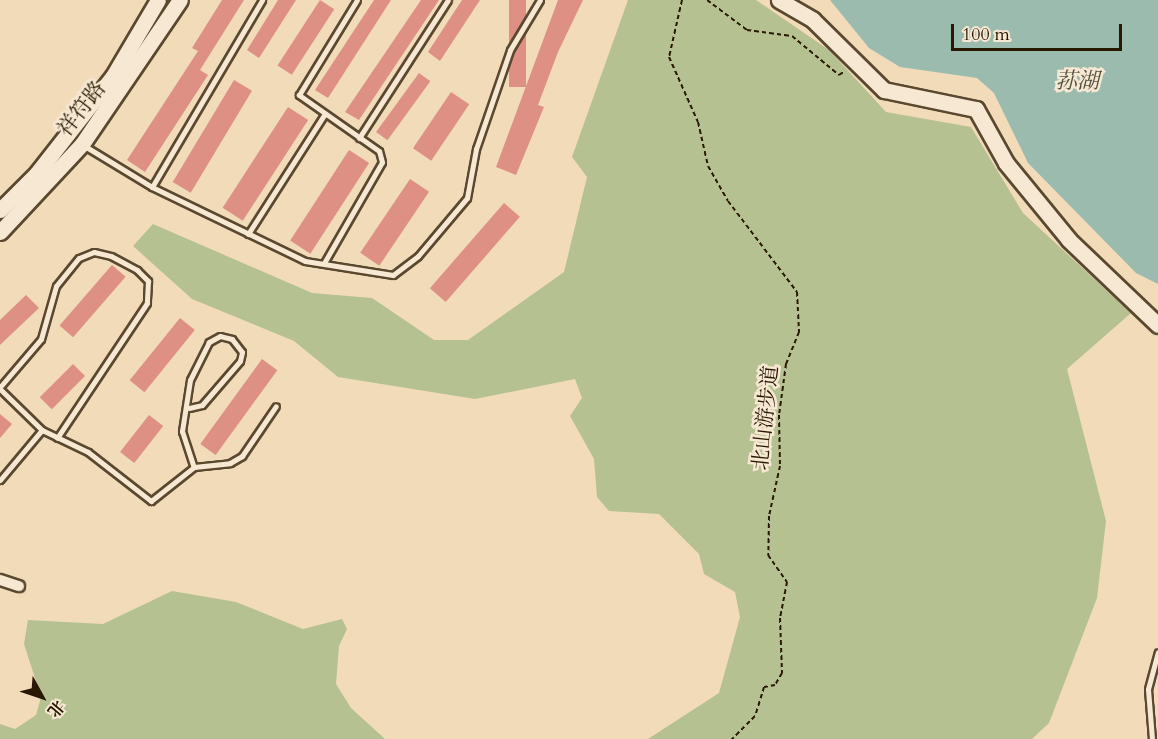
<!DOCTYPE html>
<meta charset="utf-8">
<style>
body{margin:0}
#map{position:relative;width:1158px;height:739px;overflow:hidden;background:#f1dbb9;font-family:Cardo,"Noto Serif SC",serif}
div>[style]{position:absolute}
.green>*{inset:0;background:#b6c192}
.water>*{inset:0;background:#9bbbae}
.building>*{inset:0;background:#de9084;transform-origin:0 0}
.path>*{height:2px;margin-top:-1px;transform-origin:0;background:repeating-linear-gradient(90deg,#281701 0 4.5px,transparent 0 7.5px)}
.roads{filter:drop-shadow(2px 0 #5a482f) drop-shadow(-2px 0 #5a482f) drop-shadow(0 2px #5a482f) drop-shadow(0 -2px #5a482f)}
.lane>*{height:5px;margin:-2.5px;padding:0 2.5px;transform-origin:2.5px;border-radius:2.5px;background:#f6e8d2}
.street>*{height:10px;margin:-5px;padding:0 5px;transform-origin:5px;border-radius:5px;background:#f6e8d2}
.secondary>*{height:15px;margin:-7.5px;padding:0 7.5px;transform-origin:7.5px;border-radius:7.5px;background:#f6e8d2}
span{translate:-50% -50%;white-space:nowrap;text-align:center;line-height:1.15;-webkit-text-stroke:5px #f6e8d2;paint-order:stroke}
.street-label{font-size:21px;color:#281701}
.water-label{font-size:22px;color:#50503e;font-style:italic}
.north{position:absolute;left:12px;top:667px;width:60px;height:60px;-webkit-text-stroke:4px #f6e8d2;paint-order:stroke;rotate:130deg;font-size:16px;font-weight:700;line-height:24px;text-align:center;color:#281701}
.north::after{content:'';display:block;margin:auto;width:21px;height:27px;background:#281701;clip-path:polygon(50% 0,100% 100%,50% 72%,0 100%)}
.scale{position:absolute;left:951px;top:24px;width:171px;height:27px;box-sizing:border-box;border:3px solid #281701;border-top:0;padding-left:8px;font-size:18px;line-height:21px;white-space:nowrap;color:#281701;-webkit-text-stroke:4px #f6e8d2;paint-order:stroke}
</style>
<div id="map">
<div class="green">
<div style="clip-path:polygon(628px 0,756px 0,829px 50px,886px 112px,971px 127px,1023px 213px,1131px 313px,1067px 369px,1106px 521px,1097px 598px,1049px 723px,1032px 739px,648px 739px,719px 693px,740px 617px,735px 592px,704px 574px,699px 554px,659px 514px,609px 511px,597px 497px,594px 459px,570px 416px,582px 398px,575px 379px,475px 399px,338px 377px,294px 341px,192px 299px,133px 246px,153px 224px,312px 293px,372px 298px,434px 340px,468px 340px,564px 272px,587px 177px,572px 157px)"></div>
<div style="clip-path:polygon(172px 591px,236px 602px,303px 629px,342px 619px,347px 629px,339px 646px,336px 684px,351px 708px,385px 739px,0 739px,0 724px,15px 729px,36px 715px,41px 697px,24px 644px,28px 620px,103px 624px)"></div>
</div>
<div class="water">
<div style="clip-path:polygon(830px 0,1158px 0,1158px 284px,1136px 273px,1028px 163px,994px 93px,977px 78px,900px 67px,869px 48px)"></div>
</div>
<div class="building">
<div style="clip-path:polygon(222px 0,244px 0,200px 70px,208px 75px,145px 172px,127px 160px,198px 51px,192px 48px)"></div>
<div style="clip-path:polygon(278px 0,296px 0,259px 58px,247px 50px)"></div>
<div style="left:320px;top:0;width:17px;height:78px;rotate:33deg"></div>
<div style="clip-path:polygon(374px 0,391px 0,328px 98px,315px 90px)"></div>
<div style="clip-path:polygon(421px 0,439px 0,359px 120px,345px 112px)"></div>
<div style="clip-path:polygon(462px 0,480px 0,440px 61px,428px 52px)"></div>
<div style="left:509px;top:0;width:17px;height:87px"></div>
<div style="clip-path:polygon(558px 0,583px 0,558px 52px,538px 105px,544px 107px,516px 175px,496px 167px)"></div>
<div style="left:419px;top:73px;width:14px;height:73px;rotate:36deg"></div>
<div style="left:234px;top:80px;width:21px;height:119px;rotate:31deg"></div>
<div style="left:451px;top:92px;width:22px;height:68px;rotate:34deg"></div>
<div style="left:288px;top:107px;width:24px;height:120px;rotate:33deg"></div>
<div style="left:349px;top:150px;width:24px;height:108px;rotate:33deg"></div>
<div style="left:410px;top:179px;width:23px;height:89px;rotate:34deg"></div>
<div style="left:504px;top:203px;width:21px;height:113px;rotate:41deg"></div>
<div style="left:112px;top:265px;width:18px;height:80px;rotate:41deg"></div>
<div style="clip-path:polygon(26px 295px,39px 308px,0 345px,0 320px)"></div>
<div style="left:180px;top:318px;width:19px;height:80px;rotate:39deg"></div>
<div style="left:262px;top:359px;width:19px;height:105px;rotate:36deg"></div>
<div style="left:73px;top:364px;width:17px;height:47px;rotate:45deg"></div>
<div style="clip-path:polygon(0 414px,12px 424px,0 438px)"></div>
<div style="left:149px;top:415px;width:18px;height:47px;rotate:38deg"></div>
</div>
<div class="path">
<div style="left:682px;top:0;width:58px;rotate:102.8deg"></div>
<div style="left:669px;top:57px;width:71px;rotate:66deg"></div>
<div style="left:698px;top:122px;width:45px;rotate:77.2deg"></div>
<div style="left:708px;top:166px;width:40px;rotate:60.3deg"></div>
<div style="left:728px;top:201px;width:114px;rotate:52.8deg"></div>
<div style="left:797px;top:292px;width:40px;rotate:87.1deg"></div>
<div style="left:799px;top:332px;width:35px;rotate:112deg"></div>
<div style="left:786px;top:364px;width:51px;rotate:97.8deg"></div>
<div style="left:779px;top:415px;width:51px;rotate:88.9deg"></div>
<div style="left:780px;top:466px;width:51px;rotate:102.4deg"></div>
<div style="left:769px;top:516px;width:39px;rotate:91deg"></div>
<div style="left:768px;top:555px;width:33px;rotate:55deg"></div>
<div style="left:787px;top:582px;width:37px;rotate:101deg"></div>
<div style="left:780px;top:618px;width:55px;rotate:87.9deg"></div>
<div style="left:782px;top:673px;width:14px;rotate:120deg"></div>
<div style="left:775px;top:685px;width:11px;rotate:170deg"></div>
<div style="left:764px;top:687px;width:30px;rotate:107deg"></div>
<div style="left:755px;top:716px;width:33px;rotate:135deg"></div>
<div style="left:707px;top:0;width:50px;rotate:36.9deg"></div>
<div style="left:747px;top:30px;width:45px;rotate:7.6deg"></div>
<div style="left:792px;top:36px;width:61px;rotate:39.7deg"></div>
<div style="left:839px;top:75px;width:7px;rotate:-34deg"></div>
</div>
<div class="roads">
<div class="lane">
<div style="left:359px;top:138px;width:164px;rotate:-57.2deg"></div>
<div style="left:83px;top:145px;width:81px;rotate:31.3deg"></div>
<div style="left:152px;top:187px;width:170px;rotate:25.8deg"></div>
<div style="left:305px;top:261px;width:89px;rotate:9deg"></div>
<div style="left:393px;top:275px;width:31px;rotate:-37deg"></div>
<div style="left:418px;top:256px;width:76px;rotate:-49.8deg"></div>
<div style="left:467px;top:198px;width:50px;rotate:-79.6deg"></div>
<div style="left:476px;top:149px;width:105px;rotate:-71deg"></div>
<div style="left:510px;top:50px;width:58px;rotate:-59deg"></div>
<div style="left:152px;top:187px;width:217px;rotate:-59.5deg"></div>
<div style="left:248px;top:234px;width:141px;rotate:-57.4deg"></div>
<div style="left:324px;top:263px;width:116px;rotate:-60.1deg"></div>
<div style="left:382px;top:162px;width:11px;rotate:-105deg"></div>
<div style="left:379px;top:151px;width:98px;rotate:-145deg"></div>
<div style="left:299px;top:95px;width:111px;rotate:-58.6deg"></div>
<div style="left:0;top:387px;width:63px;rotate:-49.5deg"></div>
<div style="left:41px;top:339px;width:55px;rotate:-74.2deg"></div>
<div style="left:56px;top:286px;width:36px;rotate:-51deg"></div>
<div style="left:79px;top:258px;width:16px;rotate:-22deg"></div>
<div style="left:94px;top:252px;width:17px;rotate:13deg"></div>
<div style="left:111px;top:256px;width:30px;rotate:28deg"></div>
<div style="left:137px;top:270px;width:16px;rotate:45deg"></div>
<div style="left:148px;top:281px;width:22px;rotate:93deg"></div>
<div style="left:147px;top:303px;width:162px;rotate:123.7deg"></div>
<div style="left:0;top:389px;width:59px;rotate:44.3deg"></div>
<div style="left:42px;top:430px;width:51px;rotate:25.6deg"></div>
<div style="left:88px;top:452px;width:80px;rotate:37.9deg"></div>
<div style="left:151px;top:501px;width:55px;rotate:-38.3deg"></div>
<div style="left:194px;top:467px;width:36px;rotate:-6deg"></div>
<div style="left:230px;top:463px;width:14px;rotate:-30deg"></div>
<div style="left:242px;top:456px;width:60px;rotate:-55.8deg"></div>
<div style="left:189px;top:408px;width:13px;rotate:-13deg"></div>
<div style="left:202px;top:405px;width:58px;rotate:-49.2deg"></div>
<div style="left:240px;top:361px;width:9px;rotate:-77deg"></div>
<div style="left:242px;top:352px;width:16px;rotate:-128deg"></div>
<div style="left:232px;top:339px;width:12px;rotate:-166deg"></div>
<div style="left:220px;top:336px;width:13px;rotate:151deg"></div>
<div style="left:209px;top:342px;width:42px;rotate:116.6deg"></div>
<div style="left:190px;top:380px;width:52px;rotate:98.9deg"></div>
<div style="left:182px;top:431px;width:38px;rotate:72deg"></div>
<div style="left:0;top:480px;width:65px;rotate:-50deg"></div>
<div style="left:1152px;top:739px;width:50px;rotate:-94.6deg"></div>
<div style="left:1148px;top:689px;width:38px;rotate:-75deg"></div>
</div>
<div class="street">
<div style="left:0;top:580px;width:20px;rotate:18deg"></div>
</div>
<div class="secondary">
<div style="left:779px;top:0;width:39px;rotate:30deg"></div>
<div style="left:813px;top:20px;width:100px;rotate:44.6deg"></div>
<div style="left:884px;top:90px;width:94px;rotate:11.7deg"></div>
<div style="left:976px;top:109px;width:62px;rotate:60.9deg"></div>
<div style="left:1006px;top:163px;width:99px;rotate:50.7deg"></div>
<div style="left:1069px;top:240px;width:123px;rotate:43.7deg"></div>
<div style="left:0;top:210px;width:52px;rotate:-45deg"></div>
<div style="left:37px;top:173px;width:123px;rotate:-51.9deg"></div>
<div style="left:113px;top:76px;width:88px;rotate:-59.4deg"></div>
<div style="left:0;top:232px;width:120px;rotate:-47deg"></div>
<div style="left:82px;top:144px;width:174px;rotate:-55.8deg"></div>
</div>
</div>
<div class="street-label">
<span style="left:82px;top:109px;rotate:-52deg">祥符路</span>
<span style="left:766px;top:418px;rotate:-84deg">北山游步道</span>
</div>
<div class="water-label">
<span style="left:1077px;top:82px">荪湖</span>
</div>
<div class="north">北</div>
<div class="scale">100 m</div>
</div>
